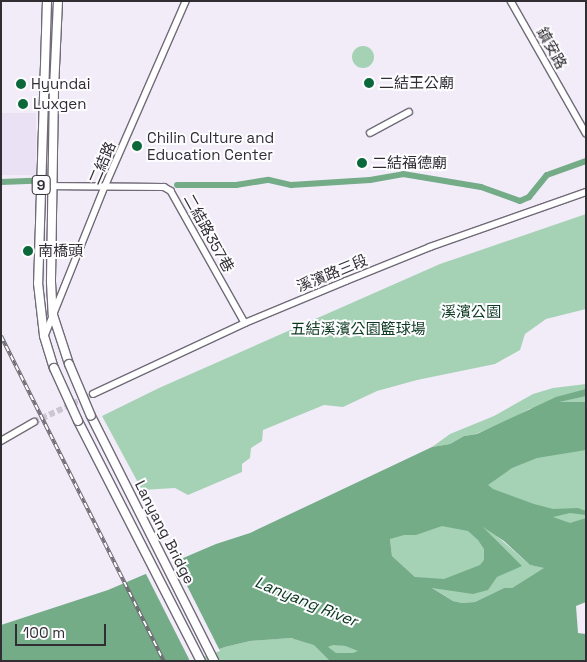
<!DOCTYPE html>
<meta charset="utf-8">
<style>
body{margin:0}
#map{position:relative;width:587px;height:662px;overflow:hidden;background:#f2ecf9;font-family:"Space Grotesk","Noto Sans TC",sans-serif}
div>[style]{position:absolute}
.built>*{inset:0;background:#eae1f5;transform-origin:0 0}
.green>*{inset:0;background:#a5d2b4}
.round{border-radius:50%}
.water>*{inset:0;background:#74ac88}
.pier>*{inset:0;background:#f2ecf9}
.canal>*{height:6px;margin:-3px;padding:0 3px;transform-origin:3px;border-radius:3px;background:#74ac88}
.minor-tunnel>*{height:5.5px;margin-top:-2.75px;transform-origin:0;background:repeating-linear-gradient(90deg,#cbc6d1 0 5.5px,transparent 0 8.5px)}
.roads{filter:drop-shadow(1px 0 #706b77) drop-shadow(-1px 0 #706b77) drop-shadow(0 1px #706b77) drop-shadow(0 -1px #706b77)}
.minor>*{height:5.5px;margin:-2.75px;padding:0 2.75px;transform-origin:2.75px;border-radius:2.75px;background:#fff}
.major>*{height:8px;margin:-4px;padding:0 4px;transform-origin:4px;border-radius:4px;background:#fff}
.rail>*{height:4px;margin-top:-2px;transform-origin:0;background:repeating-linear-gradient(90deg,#fdfcfe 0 5.5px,#706c74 0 11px);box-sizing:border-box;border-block:1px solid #706c74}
.bridges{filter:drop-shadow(1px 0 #706b77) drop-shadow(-1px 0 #706b77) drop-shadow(0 1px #706b77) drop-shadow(0 -1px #706b77)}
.major-bridge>*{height:8px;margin:-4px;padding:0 4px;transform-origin:4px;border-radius:4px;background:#fff}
.dots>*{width:14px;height:14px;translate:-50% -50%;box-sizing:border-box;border:2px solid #fdfcfe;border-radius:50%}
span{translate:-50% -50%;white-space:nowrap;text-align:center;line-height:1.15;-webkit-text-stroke:4px #fdfcfe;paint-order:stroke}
.shield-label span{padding:1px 4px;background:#fdfcfe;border:1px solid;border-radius:4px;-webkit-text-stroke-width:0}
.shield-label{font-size:14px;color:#302e33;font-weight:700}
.street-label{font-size:15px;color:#302e33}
.poi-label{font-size:15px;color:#302e33}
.left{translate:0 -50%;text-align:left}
.park-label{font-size:15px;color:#0c3921}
.water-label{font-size:16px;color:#07361d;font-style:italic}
.frame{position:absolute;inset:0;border:2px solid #302e33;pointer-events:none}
.scale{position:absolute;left:15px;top:624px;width:91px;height:22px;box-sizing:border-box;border:2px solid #302e33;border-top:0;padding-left:6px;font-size:15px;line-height:18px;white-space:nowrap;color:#302e33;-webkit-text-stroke:4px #fdfcfe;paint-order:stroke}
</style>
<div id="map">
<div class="built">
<div style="left:1px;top:113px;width:35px;height:62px"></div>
</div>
<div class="green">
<div class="round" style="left:352px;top:46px;width:22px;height:22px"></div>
<div style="clip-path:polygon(586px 214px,586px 309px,546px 319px,525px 334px,520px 350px,495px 364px,417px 380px,377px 391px,343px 407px,324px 405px,263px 430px,262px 441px,251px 448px,250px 458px,242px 464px,242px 472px,188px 495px,175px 488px,142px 490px,102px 416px,159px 388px,440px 264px)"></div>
<div style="clip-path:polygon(586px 384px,586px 402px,557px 403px,529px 409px,510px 420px,476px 434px,464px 436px,450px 444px,432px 447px,450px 434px,494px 416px,533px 394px,553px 388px)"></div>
<div style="clip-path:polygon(582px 449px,586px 450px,586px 550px,443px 502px,505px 460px)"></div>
<div style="clip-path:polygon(441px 523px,480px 526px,491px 531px,530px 565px,545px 568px,512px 588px,504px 588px,475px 602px,462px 603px,453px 601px,415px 577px,392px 556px,390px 539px,396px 528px)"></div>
<div style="clip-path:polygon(289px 638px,345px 646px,359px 651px,368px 661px,185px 661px,225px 647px,250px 641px)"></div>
</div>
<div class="water">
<div style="clip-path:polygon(evenodd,586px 389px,586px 396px,559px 402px,586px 402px,586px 450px,537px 458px,512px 468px,488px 485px,493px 489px,534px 504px,553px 509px,578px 508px,586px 511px,586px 515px,570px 513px,553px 517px,570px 523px,586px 518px,586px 602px,576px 606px,578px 633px,586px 634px,586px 661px,330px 661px,314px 645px,291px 638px,250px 641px,225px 647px,185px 661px,1px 661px,1px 625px,108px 590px,216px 544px,250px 533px,432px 447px,450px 444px,464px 436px,477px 434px,556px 397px,586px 389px,442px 526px,468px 531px,478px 540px,484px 549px,484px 560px,480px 565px,444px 579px,415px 577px,392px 556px,390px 539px,404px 535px,416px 535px,442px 526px,586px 389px,483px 527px,504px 541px,530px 565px,544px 568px,512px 588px,504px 588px,475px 602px,462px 603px,453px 601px,432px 588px,473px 594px,488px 590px,497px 577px,522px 566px,483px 527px,586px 389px,333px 645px,345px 646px,358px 651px,353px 653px,336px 653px,328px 647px,333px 645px)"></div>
</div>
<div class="pier">
<div style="clip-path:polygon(174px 560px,220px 651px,192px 661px,190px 661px,145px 572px)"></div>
</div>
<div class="canal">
<div style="left:1px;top:182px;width:33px;rotate:-2deg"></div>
<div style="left:177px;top:185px;width:59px"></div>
<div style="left:236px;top:185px;width:33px;rotate:-9deg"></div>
<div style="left:269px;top:180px;width:23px;rotate:13deg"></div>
<div style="left:291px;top:185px;width:79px;rotate:-3.6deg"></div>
<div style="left:370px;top:180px;width:34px;rotate:-10deg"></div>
<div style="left:403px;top:174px;width:79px;rotate:9.5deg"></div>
<div style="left:481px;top:187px;width:41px;rotate:19.7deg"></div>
<div style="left:520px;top:201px;width:10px;rotate:-24deg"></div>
<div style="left:529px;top:197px;width:28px;rotate:-51deg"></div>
<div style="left:547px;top:175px;width:41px;rotate:-19.7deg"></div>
</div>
<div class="minor-tunnel">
<div style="left:34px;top:422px;width:65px;rotate:-25.4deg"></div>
</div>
<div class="roads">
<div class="minor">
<div style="left:511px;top:1px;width:152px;rotate:60.4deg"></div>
<div style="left:370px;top:133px;width:44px;rotate:-28.3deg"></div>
<div style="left:41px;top:186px;width:123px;rotate:0.5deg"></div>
<div style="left:164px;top:187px;width:8px;rotate:30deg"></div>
<div style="left:171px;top:191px;width:151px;rotate:60.7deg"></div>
<div style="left:45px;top:335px;width:161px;rotate:-68.1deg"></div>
<div style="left:105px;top:186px;width:202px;rotate:-66.4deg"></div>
<div style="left:93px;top:394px;width:168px;rotate:-25deg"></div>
<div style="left:245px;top:323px;width:109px;rotate:-22.6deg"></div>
<div style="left:346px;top:281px;width:91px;rotate:-22deg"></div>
<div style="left:430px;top:247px;width:165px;rotate:-19.4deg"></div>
<div style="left:1px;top:441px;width:38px;rotate:-30deg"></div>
</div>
<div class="major">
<div style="left:47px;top:1px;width:282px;rotate:91.8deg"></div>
<div style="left:38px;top:283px;width:53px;rotate:83.5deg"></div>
<div style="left:44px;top:336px;width:34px;rotate:73deg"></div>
<div style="left:58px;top:1px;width:87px;rotate:92.6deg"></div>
<div style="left:54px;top:88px;width:194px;rotate:90.9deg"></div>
<div style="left:51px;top:282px;width:33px;rotate:87deg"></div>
<div style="left:53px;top:315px;width:52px;rotate:71.9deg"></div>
<div style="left:91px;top:416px;width:274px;rotate:63.3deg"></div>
<div style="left:78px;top:421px;width:270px;rotate:62.9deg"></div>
</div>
</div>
<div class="rail">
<div style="left:1px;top:336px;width:364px;rotate:63.4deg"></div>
</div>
<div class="bridges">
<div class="major-bridge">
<div style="left:69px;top:364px;width:56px;rotate:67.1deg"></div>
<div style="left:54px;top:368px;width:58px;rotate:65.6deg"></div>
</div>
</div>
<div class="dots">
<div style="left:369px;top:83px;background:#0b683b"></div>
<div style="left:21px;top:84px;background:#0b683b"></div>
<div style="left:23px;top:104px;background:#0b683b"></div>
<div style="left:137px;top:146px;background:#0b683b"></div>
<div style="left:362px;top:163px;background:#0b683b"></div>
<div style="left:28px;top:251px;background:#0b683b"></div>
</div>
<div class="shield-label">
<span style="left:41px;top:185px">9</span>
</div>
<div class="street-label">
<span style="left:552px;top:48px;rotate:61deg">鎮安路</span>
<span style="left:102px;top:163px;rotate:-67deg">二結路</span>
<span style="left:209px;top:233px;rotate:61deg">二結路357巷</span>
<span style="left:332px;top:273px;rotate:-22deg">溪濱路三段</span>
<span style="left:165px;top:532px;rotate:63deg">Lanyang Bridge</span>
</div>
<div class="poi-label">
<span class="left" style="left:379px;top:83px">二結王公廟</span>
<span class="left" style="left:31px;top:84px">Hyundai</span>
<span class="left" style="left:33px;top:104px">Luxgen</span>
<span class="left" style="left:147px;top:146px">Chilin Culture and<br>Education Center</span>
<span class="left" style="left:372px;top:163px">二結福德廟</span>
<span class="left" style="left:38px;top:251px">南橋頭</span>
</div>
<div class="park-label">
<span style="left:471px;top:312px">溪濱公園</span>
<span style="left:358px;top:329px">五結溪濱公園籃球場</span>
</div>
<div class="water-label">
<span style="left:306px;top:602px;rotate:22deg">Lanyang River</span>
</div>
<div class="frame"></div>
<div class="scale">100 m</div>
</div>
